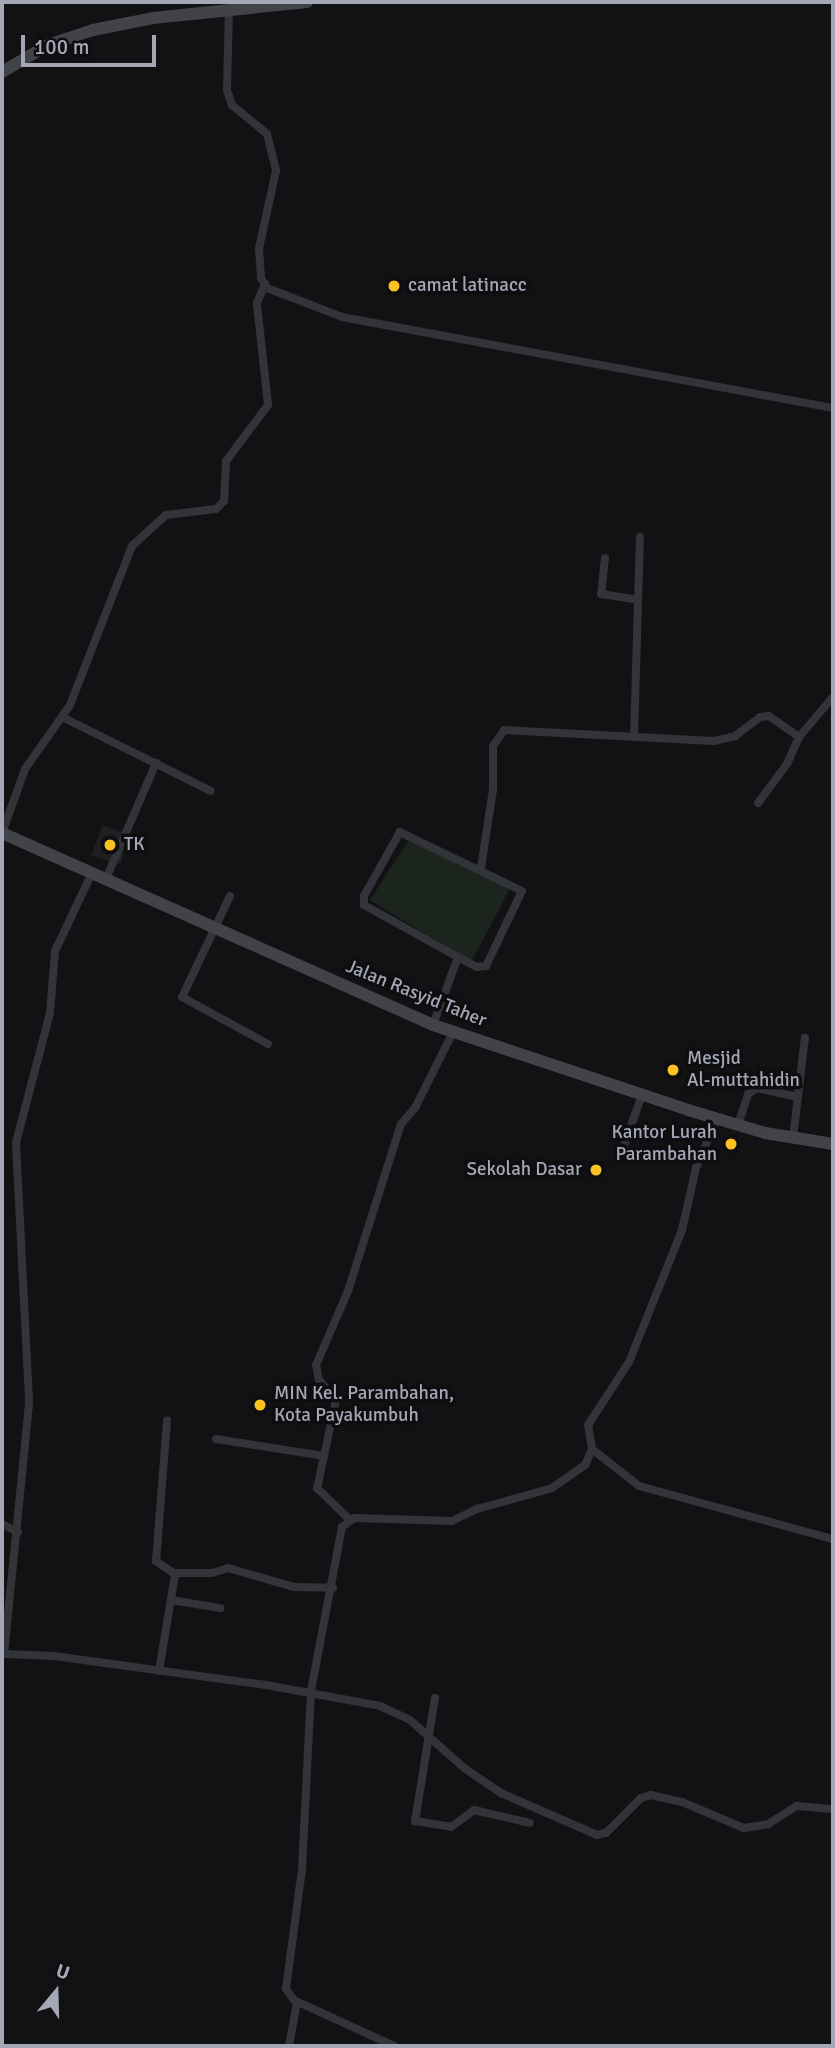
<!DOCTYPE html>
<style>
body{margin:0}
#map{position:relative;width:835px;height:2048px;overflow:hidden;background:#121214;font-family:Signika,sans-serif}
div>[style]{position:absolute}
.built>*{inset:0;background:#1f1e21}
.green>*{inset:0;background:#1c241e}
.street>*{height:8px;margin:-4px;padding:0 4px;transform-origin:4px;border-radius:4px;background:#333439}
.secondary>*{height:12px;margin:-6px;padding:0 6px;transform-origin:6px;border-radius:6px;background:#414349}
.dots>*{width:19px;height:19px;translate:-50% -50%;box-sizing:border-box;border:4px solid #0e0d0f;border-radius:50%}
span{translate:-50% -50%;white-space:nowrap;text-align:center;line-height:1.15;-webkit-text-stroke:7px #0e0d0f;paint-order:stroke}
.poi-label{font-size:19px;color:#a3a7b6}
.left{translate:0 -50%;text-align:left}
.right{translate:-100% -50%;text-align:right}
.street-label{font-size:19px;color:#a3a7b6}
.frame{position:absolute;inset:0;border:4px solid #a3a7b6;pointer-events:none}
.north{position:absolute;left:21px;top:1957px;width:70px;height:70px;-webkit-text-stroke:5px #0e0d0f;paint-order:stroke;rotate:19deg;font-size:19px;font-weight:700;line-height:28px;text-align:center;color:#a3a7b6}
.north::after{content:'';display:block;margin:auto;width:24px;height:32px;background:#a3a7b6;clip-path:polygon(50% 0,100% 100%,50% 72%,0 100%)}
.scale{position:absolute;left:21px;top:35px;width:135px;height:32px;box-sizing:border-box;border:4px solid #a3a7b6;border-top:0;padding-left:9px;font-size:21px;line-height:24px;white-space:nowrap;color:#a3a7b6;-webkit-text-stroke:5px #0e0d0f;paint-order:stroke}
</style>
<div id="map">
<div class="built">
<div style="clip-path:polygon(102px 825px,128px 834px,121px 864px,91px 856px)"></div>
</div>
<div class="green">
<div style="clip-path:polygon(410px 838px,510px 889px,471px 962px,370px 900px)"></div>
</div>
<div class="street">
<div style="left:229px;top:8px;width:82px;rotate:91.4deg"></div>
<div style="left:227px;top:90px;width:16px;rotate:72deg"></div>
<div style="left:232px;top:105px;width:45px;rotate:39.6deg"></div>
<div style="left:267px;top:134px;width:38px;rotate:76deg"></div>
<div style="left:276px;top:171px;width:79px;rotate:102.4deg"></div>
<div style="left:259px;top:248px;width:30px;rotate:86deg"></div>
<div style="left:261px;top:278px;width:12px;rotate:59deg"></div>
<div style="left:267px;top:288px;width:80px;rotate:21.1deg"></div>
<div style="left:342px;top:317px;width:499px;rotate:10.5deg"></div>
<div style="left:605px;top:558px;width:36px;rotate:96deg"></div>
<div style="left:601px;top:594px;width:36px;rotate:9deg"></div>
<div style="left:62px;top:717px;width:166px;rotate:26.4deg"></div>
<div style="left:634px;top:737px;width:200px;rotate:-88.3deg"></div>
<div style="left:758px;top:803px;width:49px;rotate:-53.4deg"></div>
<div style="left:787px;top:764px;width:30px;rotate:-66deg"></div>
<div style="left:799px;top:737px;width:52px;rotate:-49.6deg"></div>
<div style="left:2px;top:833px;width:68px;rotate:-70.2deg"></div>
<div style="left:25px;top:769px;width:78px;rotate:-54.9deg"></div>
<div style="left:70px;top:705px;width:171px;rotate:-68.7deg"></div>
<div style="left:132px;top:546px;width:46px;rotate:-42.4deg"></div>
<div style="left:166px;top:515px;width:50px;rotate:-6.8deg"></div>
<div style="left:216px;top:509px;width:11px;rotate:-45deg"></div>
<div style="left:224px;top:501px;width:40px;rotate:-87.1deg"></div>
<div style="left:226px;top:461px;width:70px;rotate:-53.1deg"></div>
<div style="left:268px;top:405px;width:103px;rotate:-96.2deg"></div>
<div style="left:257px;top:303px;width:21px;rotate:-67deg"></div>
<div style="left:481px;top:868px;width:79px;rotate:-81.3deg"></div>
<div style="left:493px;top:790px;width:44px;rotate:-90deg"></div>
<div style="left:493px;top:746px;width:19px;rotate:-55deg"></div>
<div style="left:504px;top:730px;width:210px;rotate:3deg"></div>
<div style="left:714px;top:741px;width:22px;rotate:-13deg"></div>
<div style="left:735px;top:736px;width:31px;rotate:-37deg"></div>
<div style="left:760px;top:717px;width:9px;rotate:-6deg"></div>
<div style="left:769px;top:716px;width:37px;rotate:35deg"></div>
<div style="left:91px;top:875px;width:84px;rotate:115.3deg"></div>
<div style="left:55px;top:951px;width:62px;rotate:94.6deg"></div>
<div style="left:50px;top:1013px;width:134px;rotate:104.7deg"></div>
<div style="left:16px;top:1143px;width:261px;rotate:87.1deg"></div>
<div style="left:29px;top:1404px;width:251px;rotate:95.7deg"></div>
<div style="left:4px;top:1654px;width:50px;rotate:2.3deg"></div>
<div style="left:54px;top:1656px;width:214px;rotate:7.8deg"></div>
<div style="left:266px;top:1685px;width:116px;rotate:10.4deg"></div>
<div style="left:380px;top:1706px;width:33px;rotate:25deg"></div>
<div style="left:410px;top:1720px;width:72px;rotate:41.6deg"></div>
<div style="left:464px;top:1768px;width:45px;rotate:34deg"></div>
<div style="left:501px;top:1793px;width:105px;rotate:23.6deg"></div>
<div style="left:597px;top:1835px;width:9px;rotate:-13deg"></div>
<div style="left:606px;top:1833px;width:49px;rotate:-45deg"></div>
<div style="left:641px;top:1798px;width:10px;rotate:-17deg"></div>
<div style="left:651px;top:1795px;width:32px;rotate:13deg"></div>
<div style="left:682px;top:1802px;width:67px;rotate:22.8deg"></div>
<div style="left:744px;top:1828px;width:24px;rotate:-9deg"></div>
<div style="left:768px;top:1824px;width:34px;rotate:-32deg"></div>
<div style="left:797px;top:1806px;width:36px;rotate:5deg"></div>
<div style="left:105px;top:881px;width:129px;rotate:-66.6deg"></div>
<div style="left:230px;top:896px;width:112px;rotate:115.4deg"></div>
<div style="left:182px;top:997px;width:98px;rotate:28.7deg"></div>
<div style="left:433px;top:1025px;width:72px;rotate:-69.8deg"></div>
<div style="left:458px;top:957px;width:21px;rotate:28deg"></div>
<div style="left:477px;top:967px;width:9px;rotate:-6deg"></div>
<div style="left:486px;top:966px;width:83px;rotate:-64.4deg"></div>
<div style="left:522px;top:891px;width:136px;rotate:-154.2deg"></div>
<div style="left:400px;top:832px;width:73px;rotate:119.4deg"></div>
<div style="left:364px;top:896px;width:9px;rotate:90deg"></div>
<div style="left:364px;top:905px;width:107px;rotate:29deg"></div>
<div style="left:738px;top:1125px;width:33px;rotate:-72deg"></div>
<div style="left:748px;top:1094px;width:11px;rotate:-34deg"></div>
<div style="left:757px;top:1088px;width:42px;rotate:12.4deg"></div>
<div style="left:793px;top:1138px;width:101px;rotate:-83.2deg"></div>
<div style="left:622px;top:1151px;width:59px;rotate:-70.3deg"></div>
<div style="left:216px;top:1439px;width:109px;rotate:8.9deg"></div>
<div style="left:324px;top:1456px;width:33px;rotate:102deg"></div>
<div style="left:317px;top:1488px;width:45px;rotate:44.1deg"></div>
<div style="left:592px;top:1449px;width:60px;rotate:38.2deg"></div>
<div style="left:639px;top:1486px;width:201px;rotate:15.3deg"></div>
<div style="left:324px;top:1456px;width:57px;rotate:-77.9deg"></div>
<div style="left:336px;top:1400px;width:26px;rotate:-130deg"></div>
<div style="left:319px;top:1380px;width:15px;rotate:-101deg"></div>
<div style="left:316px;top:1365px;width:81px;rotate:-66.6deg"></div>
<div style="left:348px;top:1291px;width:175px;rotate:-72.4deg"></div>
<div style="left:401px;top:1124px;width:21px;rotate:-49deg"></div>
<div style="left:415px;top:1108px;width:85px;rotate:-63.4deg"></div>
<div style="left:2px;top:1524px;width:18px;rotate:27deg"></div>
<div style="left:174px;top:1573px;width:38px"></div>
<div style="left:212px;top:1573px;width:17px;rotate:-17deg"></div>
<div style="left:228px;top:1568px;width:69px;rotate:16.1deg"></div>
<div style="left:294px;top:1587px;width:39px;rotate:1deg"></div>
<div style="left:171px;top:1600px;width:50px;rotate:9.3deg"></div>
<div style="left:159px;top:1671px;width:98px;rotate:-80.6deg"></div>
<div style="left:175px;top:1574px;width:23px;rotate:-146deg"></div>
<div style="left:156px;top:1561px;width:141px;rotate:-85.5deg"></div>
<div style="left:435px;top:1698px;width:125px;rotate:99.2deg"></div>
<div style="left:415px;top:1821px;width:36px;rotate:9deg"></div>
<div style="left:451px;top:1827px;width:29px;rotate:-36deg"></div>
<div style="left:474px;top:1810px;width:57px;rotate:13.1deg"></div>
<div style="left:289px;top:2046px;width:45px;rotate:-79.7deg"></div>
<div style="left:394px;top:2046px;width:110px;rotate:-155.3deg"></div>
<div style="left:294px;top:2000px;width:14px;rotate:-126deg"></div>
<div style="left:286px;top:1989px;width:121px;rotate:-82.4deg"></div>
<div style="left:302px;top:1869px;width:178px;rotate:-87.1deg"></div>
<div style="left:311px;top:1691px;width:167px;rotate:-79.3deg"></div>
<div style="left:342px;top:1527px;width:15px;rotate:-37deg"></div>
<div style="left:354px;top:1518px;width:98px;rotate:1.8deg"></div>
<div style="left:452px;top:1521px;width:28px;rotate:-26deg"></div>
<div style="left:477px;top:1509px;width:78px;rotate:-15.6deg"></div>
<div style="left:552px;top:1488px;width:40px;rotate:-34.9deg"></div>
<div style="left:585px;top:1465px;width:17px;rotate:-66deg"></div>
<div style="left:592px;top:1449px;width:24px;rotate:-99deg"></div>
<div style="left:588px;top:1425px;width:75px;rotate:-56.9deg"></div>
<div style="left:629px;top:1362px;width:142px;rotate:-68.1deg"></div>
<div style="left:682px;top:1230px;width:64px;rotate:-77.3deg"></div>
<div style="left:696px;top:1168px;width:54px;rotate:-67.2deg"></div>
</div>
<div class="secondary">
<div style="left:2px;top:72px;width:53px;rotate:-30.4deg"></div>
<div style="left:48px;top:45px;width:47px;rotate:-18.4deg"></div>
<div style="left:93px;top:30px;width:61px;rotate:-11.3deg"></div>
<div style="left:153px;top:18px;width:155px;rotate:-5.9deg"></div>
<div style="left:2px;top:833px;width:472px;rotate:24deg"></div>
<div style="left:433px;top:1025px;width:269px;rotate:18.4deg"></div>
<div style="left:688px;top:1110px;width:80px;rotate:16.6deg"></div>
<div style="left:765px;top:1133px;width:69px;rotate:9.2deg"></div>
</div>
<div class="dots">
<div style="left:394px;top:286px;background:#fcc222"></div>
<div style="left:110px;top:845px;background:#fcc222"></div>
<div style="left:673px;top:1070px;background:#fcc222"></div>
<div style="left:731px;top:1144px;background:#fcc222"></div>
<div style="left:596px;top:1170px;background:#fcc222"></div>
<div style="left:260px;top:1405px;background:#fcc222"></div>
</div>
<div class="poi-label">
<span class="left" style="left:408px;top:286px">camat latinacc</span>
<span class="left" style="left:124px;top:845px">TK</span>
<span class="left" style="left:687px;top:1070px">Mesjid<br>Al-muttahidin</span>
<span class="right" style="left:717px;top:1144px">Kantor Lurah<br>Parambahan</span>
<span class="right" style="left:582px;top:1170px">Sekolah Dasar</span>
<span class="left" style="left:274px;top:1405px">MIN Kel. Parambahan,<br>Kota Payakumbuh</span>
</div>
<div class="street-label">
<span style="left:416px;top:994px;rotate:22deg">Jalan Rasyid Taher</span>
</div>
<div class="frame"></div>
<div class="north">U</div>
<div class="scale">100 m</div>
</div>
